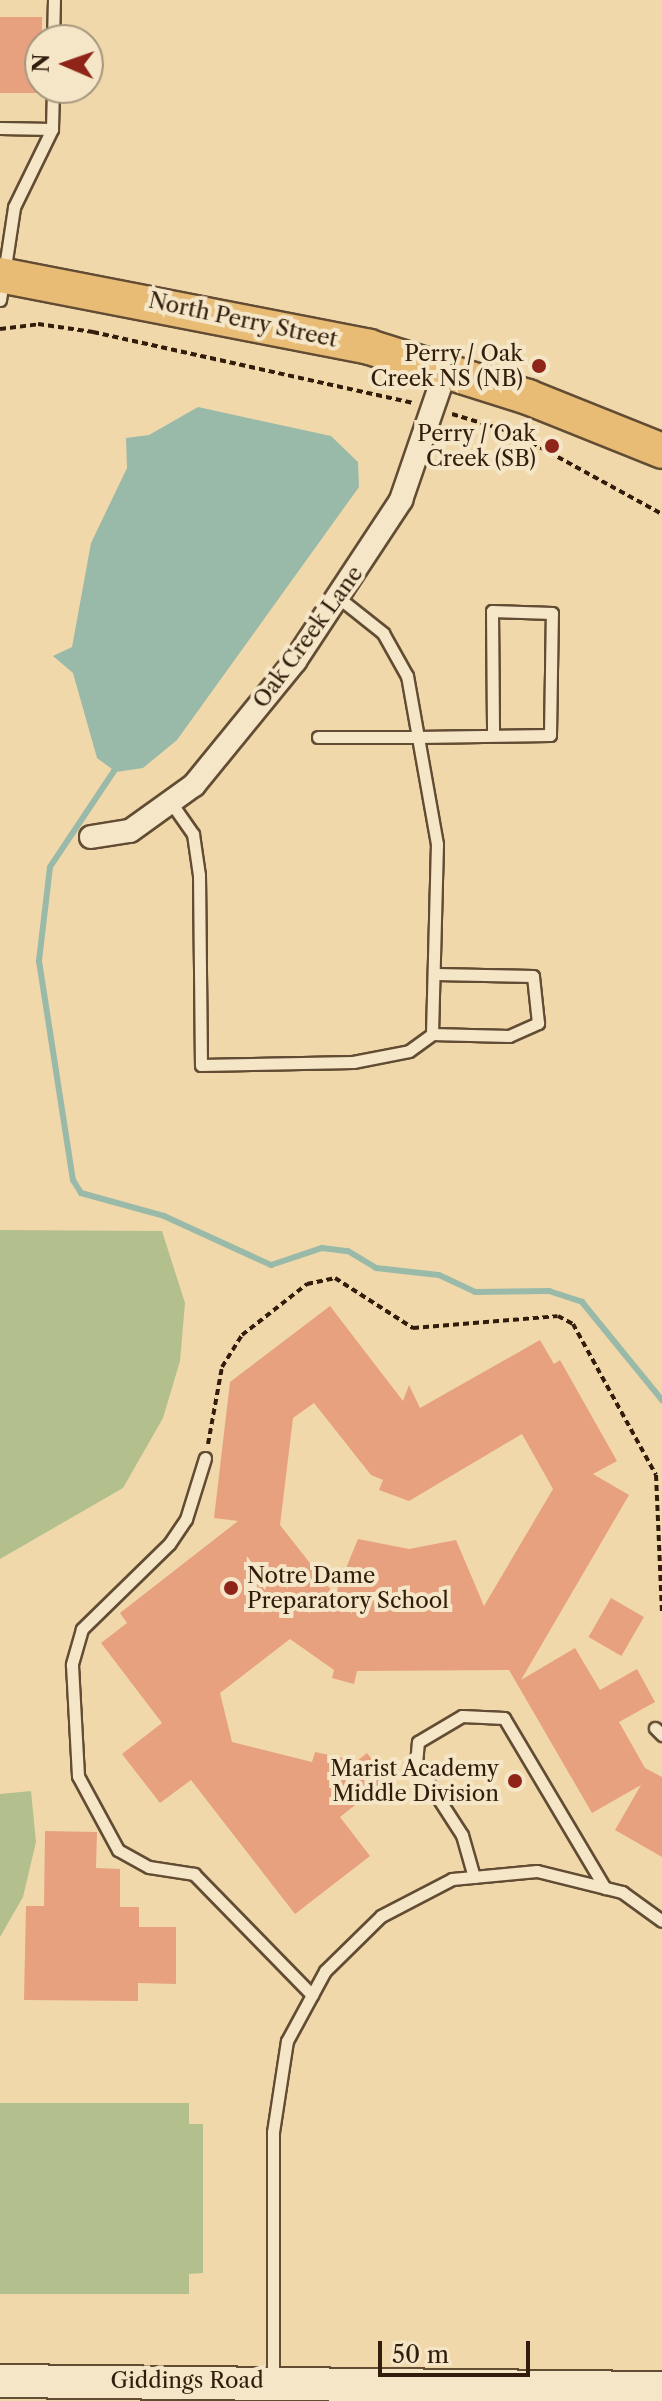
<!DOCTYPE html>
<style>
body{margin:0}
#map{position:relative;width:662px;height:2401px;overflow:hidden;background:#f0d8aa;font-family:"Libre Caslon Text",serif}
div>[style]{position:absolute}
.green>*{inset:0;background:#b3c08d}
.water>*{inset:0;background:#9abaa9}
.stream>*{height:6px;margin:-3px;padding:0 3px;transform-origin:3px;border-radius:3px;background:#9abaa9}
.building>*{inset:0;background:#e7a17f;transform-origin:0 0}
.path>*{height:4px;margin-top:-2px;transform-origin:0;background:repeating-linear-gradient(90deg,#321d0c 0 6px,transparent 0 10px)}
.roads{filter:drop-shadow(2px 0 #624c34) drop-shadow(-2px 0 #624c34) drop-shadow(0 2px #624c34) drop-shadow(0 -2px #624c34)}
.lane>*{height:11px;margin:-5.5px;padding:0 5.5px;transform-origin:5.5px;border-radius:5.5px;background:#f5e6c8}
.street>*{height:22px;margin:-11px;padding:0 11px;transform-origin:11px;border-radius:11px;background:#f5e6c8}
.secondary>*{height:32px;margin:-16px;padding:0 16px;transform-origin:16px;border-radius:16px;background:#f5e6c8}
.primary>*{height:34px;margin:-17px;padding:0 17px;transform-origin:17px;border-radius:17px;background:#e8bc75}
.dots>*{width:22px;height:22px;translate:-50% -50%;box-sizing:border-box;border:4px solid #f5e6c8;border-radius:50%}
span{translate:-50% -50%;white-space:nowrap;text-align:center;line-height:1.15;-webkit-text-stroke:8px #f5e6c8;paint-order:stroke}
.street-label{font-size:22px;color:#321d0c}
.poi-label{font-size:22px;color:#321d0c}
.right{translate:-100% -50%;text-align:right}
.left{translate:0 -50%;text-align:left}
.north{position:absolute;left:24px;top:24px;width:80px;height:80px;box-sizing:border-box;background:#f5e6c8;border:2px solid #a7967d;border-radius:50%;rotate:272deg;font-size:22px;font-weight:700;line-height:32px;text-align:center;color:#321d0c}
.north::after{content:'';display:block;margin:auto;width:28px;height:36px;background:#8f2418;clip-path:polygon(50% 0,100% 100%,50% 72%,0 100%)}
.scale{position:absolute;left:378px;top:2341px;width:152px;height:36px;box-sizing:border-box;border:4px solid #321d0c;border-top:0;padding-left:10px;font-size:24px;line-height:28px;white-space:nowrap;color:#321d0c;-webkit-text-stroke:6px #f5e6c8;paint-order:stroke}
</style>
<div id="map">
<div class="green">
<div style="clip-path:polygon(0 1230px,162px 1231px,185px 1303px,180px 1361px,163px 1418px,123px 1488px,0 1559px)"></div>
<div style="clip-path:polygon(31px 1791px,36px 1842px,23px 1897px,0 1937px,0 1794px)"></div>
<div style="clip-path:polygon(0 2103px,189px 2103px,189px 2124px,203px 2124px,203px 2273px,189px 2274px,189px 2294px,0 2294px)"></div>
</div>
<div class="water">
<div style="clip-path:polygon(198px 407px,331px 436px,358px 462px,359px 487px,177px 740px,143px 768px,116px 772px,97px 758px,73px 673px,53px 656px,72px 647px,91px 543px,127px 468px,126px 438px,149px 435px)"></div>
</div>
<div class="stream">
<div style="left:114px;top:771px;width:115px;rotate:123.7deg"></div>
<div style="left:50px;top:867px;width:95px;rotate:96.7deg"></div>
<div style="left:39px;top:961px;width:222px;rotate:81.2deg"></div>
<div style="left:73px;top:1180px;width:15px;rotate:58deg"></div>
<div style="left:81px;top:1193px;width:86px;rotate:15.5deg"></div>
<div style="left:164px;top:1216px;width:118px;rotate:24.6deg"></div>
<div style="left:271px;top:1265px;width:54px;rotate:-18.4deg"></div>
<div style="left:322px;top:1248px;width:26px;rotate:7deg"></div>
<div style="left:348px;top:1251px;width:33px;rotate:31deg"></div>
<div style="left:376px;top:1268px;width:63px;rotate:6.3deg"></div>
<div style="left:439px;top:1275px;width:40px;rotate:25deg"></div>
<div style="left:475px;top:1292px;width:74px;rotate:-0.8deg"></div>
<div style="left:549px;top:1291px;width:35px;rotate:18deg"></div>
<div style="left:582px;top:1302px;width:127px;rotate:50.8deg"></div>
</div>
<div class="building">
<div style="left:0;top:17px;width:42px;height:76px"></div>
<div style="clip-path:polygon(evenodd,330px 1306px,403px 1401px,409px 1385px,420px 1408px,540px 1340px,554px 1364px,560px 1360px,617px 1461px,593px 1474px,629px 1495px,521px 1680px,575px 1648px,600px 1690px,637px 1669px,655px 1702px,619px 1722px,645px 1768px,662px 1777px,662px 1857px,615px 1830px,641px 1785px,592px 1813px,509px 1670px,357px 1671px,354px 1684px,332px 1678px,334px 1670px,290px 1639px,220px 1693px,232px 1742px,312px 1762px,315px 1752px,357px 1761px,367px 1753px,387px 1780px,340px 1817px,370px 1856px,295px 1914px,191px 1780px,160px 1803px,122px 1754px,162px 1723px,101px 1643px,127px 1623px,120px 1613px,238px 1521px,214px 1518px,230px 1382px,330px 1306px,314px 1403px,371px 1475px,383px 1480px,379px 1490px,409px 1501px,522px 1434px,553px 1489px,484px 1606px,456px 1540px,409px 1549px,358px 1539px,335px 1595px,280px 1525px,293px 1418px,314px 1403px)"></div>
<div style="left:611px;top:1598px;width:38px;height:45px;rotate:30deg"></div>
<div style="clip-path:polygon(45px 1831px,97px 1832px,96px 1868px,120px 1869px,120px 1907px,139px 1907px,139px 1927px,176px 1927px,176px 1984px,138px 1983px,138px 2001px,24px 2000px,26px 1906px,44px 1906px)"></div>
</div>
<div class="path">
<div style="left:0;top:329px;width:38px;rotate:-7deg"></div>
<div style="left:38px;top:324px;width:56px;rotate:8.3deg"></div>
<div style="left:93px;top:332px;width:328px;rotate:12.5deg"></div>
<div style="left:452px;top:414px;width:65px;rotate:17deg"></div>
<div style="left:514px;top:433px;width:169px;rotate:28.7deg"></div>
<div style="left:208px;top:1444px;width:78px;rotate:-79.7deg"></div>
<div style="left:222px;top:1367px;width:38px;rotate:-58deg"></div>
<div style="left:242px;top:1335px;width:83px;rotate:-38.1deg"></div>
<div style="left:307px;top:1284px;width:29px;rotate:-12deg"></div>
<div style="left:335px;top:1278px;width:93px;rotate:32.7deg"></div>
<div style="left:413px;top:1328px;width:145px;rotate:-4.7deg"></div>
<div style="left:558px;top:1316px;width:17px;rotate:28deg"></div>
<div style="left:573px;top:1324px;width:172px;rotate:61.2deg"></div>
<div style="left:656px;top:1475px;width:137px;rotate:87.5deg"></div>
</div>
<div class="roads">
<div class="lane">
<div style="left:53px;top:40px;width:40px;rotate:-88.6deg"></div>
<div style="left:0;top:128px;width:52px;rotate:1.1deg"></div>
<div style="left:0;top:300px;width:94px;rotate:-81.4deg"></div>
<div style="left:14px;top:207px;width:87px;rotate:-64deg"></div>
<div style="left:52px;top:129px;width:41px;rotate:-88.6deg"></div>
<div style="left:318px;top:737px;width:99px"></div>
<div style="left:417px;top:737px;width:133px;rotate:-0.9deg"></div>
<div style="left:550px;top:735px;width:122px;rotate:-89.1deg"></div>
<div style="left:552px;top:613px;width:60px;rotate:-178.1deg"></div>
<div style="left:492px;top:611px;width:124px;rotate:89.5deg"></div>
<div style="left:172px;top:804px;width:37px;rotate:55deg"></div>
<div style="left:193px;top:834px;width:41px;rotate:81.7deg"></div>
<div style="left:199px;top:875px;width:190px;rotate:89.4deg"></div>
<div style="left:201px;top:1065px;width:152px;rotate:-1.1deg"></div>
<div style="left:353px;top:1062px;width:57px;rotate:-11.1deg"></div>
<div style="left:409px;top:1051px;width:29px;rotate:-36deg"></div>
<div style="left:432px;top:1034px;width:190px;rotate:-88.5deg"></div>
<div style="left:437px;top:844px;width:171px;rotate:-100.1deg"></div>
<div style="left:407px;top:676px;width:49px;rotate:-119.2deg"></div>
<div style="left:383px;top:633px;width:56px;rotate:-141.5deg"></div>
<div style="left:432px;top:1034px;width:77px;rotate:1.5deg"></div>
<div style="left:509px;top:1036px;width:32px;rotate:-24deg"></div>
<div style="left:538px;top:1023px;width:47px;rotate:-96.1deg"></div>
<div style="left:533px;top:976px;width:97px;rotate:-178.8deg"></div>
<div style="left:205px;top:1458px;width:64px;rotate:107.3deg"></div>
<div style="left:186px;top:1519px;width:30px;rotate:124deg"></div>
<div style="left:169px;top:1544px;width:122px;rotate:135.7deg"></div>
<div style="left:82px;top:1629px;width:37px;rotate:106deg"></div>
<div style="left:72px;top:1665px;width:111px;rotate:86.9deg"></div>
<div style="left:78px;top:1776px;width:84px;rotate:61.6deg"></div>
<div style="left:118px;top:1850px;width:35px;rotate:29deg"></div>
<div style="left:149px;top:1867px;width:46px;rotate:8.8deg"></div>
<div style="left:194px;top:1874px;width:169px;rotate:45.7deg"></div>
<div style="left:655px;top:1728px;width:10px;rotate:45deg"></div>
<div style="left:474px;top:1877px;width:44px;rotate:-105.9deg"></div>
<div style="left:462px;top:1835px;width:85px;rotate:-122.9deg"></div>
<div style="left:416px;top:1764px;width:22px;rotate:-85deg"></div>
<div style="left:418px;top:1742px;width:51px;rotate:-30.6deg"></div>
<div style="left:462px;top:1716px;width:42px;rotate:2.7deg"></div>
<div style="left:504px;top:1718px;width:198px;rotate:59.3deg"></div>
<div style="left:273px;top:2381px;width:249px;rotate:-90deg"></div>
<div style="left:273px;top:2132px;width:92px;rotate:-81.3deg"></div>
<div style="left:287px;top:2041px;width:80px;rotate:-61.5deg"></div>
<div style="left:325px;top:1971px;width:78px;rotate:-44.5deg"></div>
<div style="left:381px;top:1916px;width:80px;rotate:-27.5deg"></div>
<div style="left:452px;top:1879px;width:85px;rotate:-5.4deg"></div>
<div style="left:537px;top:1871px;width:88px;rotate:13.9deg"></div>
<div style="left:622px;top:1892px;width:49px;rotate:35.9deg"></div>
</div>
<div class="street">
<div style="left:91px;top:837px;width:39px;rotate:-9deg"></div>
<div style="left:130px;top:831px;width:79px;rotate:-35.7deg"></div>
<div style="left:194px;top:785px;width:160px;rotate:-50.8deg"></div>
<div style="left:295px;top:661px;width:193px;rotate:-56.6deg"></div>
<div style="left:401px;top:500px;width:139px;rotate:-71deg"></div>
</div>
<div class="secondary">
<div style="left:0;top:2381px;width:662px;rotate:0.61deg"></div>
</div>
<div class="primary">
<div style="left:0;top:275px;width:376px;rotate:11deg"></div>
<div style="left:369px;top:347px;width:167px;rotate:17.5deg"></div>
<div style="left:528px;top:397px;width:144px;rotate:21.9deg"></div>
</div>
</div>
<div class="dots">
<div style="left:539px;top:366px;background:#8f2418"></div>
<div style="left:552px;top:446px;background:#8f2418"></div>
<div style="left:231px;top:1588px;background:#8f2418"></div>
<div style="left:515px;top:1781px;background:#8f2418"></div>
</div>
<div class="street-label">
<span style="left:243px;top:320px;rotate:12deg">North Perry Street</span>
<span style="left:308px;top:637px;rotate:-54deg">Oak Creek Lane</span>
<span style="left:187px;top:2381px">Giddings Road</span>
</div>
<div class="poi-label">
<span class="right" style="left:523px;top:366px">Perry / Oak<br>Creek NS (NB)</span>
<span class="right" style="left:536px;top:446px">Perry / Oak<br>Creek (SB)</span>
<span class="left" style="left:247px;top:1588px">Notre Dame<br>Preparatory School</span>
<span class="right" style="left:499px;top:1781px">Marist Academy<br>Middle Division</span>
</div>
<div class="north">N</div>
<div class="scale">50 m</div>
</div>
